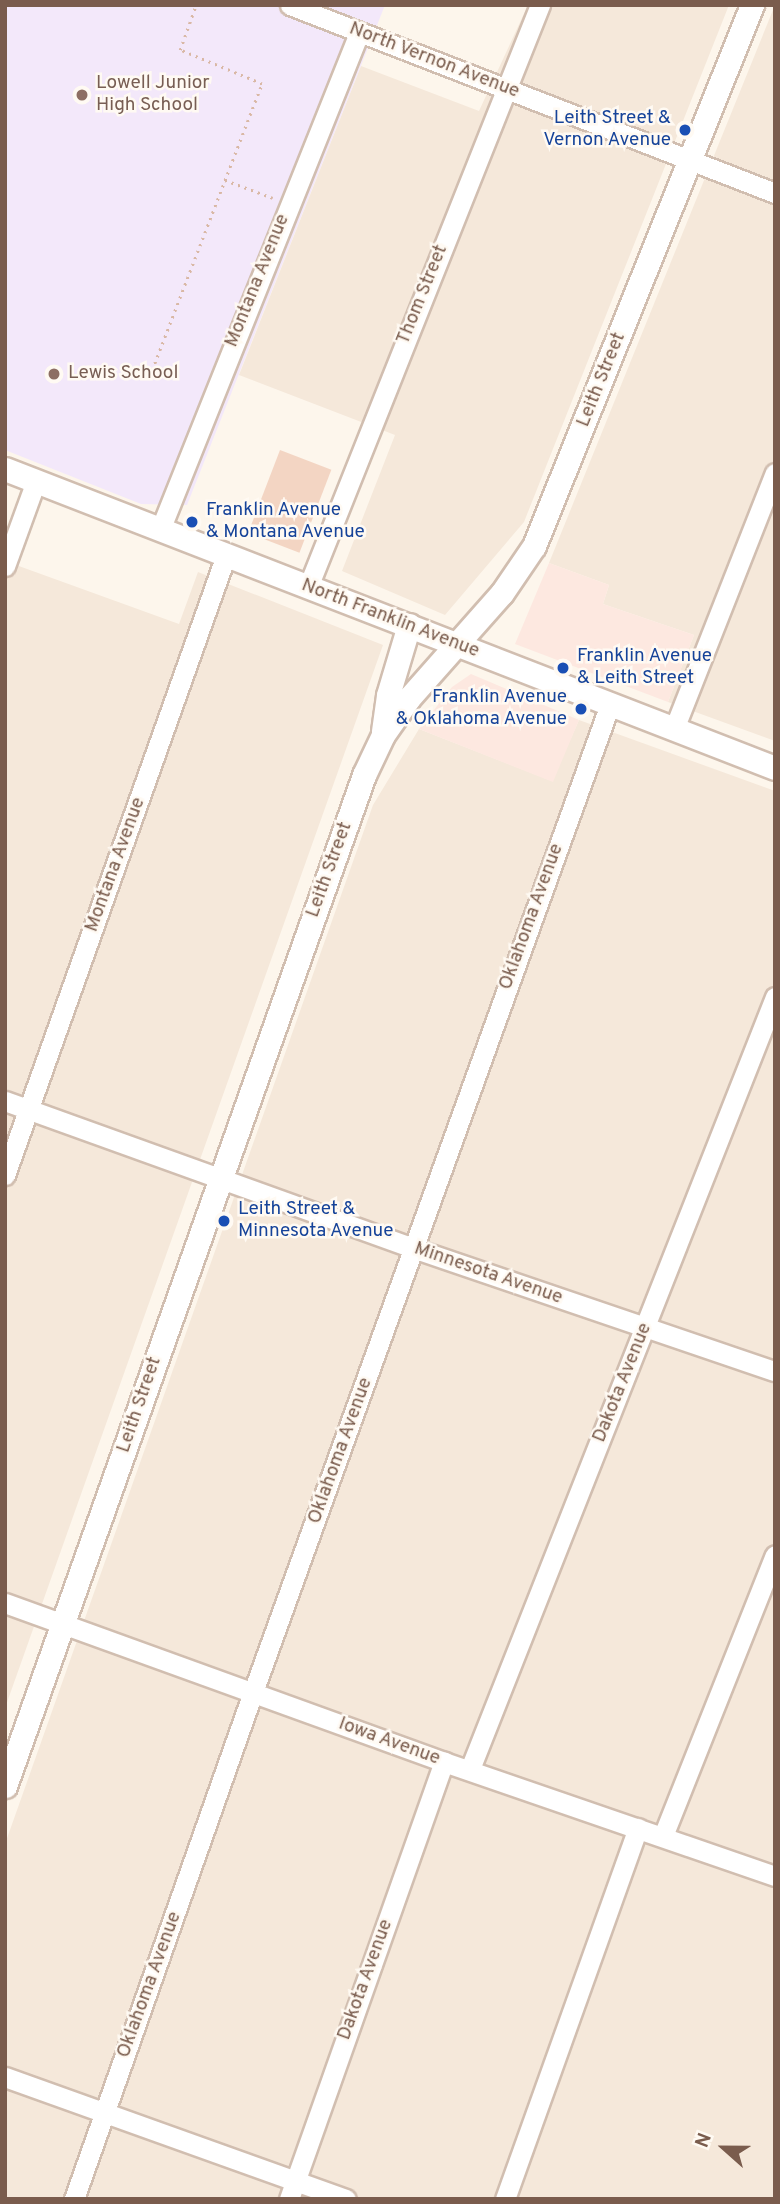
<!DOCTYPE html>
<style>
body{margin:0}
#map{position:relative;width:780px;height:2204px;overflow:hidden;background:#fdf6ec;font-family:Overpass,sans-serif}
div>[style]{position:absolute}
.residential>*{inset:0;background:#f5e8da}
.commercial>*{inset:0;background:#fde8e0}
.education>*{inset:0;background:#f3e8fa}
.building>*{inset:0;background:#f3d5c3;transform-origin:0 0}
.path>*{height:2.5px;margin-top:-1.25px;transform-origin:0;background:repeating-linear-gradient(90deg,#d9b8a5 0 2px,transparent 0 7px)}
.roads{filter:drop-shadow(2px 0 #d1beb0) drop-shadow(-2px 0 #d1beb0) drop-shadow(0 2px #d1beb0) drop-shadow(0 -2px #d1beb0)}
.minor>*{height:19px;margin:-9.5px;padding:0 9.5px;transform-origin:9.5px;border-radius:9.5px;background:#fff}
.tertiary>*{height:23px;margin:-11.5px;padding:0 11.5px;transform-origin:11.5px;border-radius:11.5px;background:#fff}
.dots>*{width:19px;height:19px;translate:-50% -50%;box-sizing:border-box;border:4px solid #fffaf3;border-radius:50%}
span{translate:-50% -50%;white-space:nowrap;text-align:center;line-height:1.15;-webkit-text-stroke:5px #fffaf3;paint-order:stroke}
.street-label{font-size:19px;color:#7a5c4d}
.education-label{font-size:19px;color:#785e54}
.left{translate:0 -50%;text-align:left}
.transit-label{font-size:19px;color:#164399}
.right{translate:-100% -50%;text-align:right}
.frame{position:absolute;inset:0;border:7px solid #7a5c4d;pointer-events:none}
.north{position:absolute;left:689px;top:2113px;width:70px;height:70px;-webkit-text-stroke:5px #fffaf3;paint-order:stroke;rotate:291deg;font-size:19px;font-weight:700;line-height:28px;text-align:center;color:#7a5c4d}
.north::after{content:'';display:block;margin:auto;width:24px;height:32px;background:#7a5c4d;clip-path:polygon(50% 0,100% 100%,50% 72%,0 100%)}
</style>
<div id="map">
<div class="residential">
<div style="clip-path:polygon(528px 5px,729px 5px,524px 522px,445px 615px,342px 571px,395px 435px,239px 375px,361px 66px,479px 111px)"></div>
<div style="clip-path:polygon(775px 5px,775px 741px,668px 702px,694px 635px,603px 604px,609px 585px,549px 563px)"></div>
<div style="clip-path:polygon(5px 561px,179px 624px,198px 572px,383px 645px,5px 1708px)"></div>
<div style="clip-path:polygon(579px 720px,775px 791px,775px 2199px,5px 2199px,5px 1844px,373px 805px,419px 729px,552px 781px)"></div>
</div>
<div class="commercial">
<div style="clip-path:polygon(549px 563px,609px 585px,603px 604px,694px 635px,668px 702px,515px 644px)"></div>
<div style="clip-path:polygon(471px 674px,579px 720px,553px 782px,419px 729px,452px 687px)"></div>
</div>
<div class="education">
<div style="clip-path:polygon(5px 5px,385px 5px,187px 505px,141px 504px,5px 450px)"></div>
</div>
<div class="building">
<div style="left:280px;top:450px;width:55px;height:89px;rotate:21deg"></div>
</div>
<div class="path">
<div style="left:225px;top:180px;width:51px;rotate:20.6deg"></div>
<div style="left:152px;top:370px;width:306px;rotate:-69deg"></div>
<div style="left:262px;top:84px;width:89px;rotate:-157.5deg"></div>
<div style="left:180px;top:50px;width:48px;rotate:-70.4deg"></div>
</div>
<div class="roads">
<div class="minor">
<div style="left:290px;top:5px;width:520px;rotate:21.19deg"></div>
<div style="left:160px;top:530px;width:535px;rotate:-68.18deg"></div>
<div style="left:5px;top:566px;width:90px;rotate:-70deg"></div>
<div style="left:308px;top:587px;width:627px;rotate:-68.27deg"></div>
<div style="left:674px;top:729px;width:275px;rotate:-68.5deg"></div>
<div style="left:5px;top:1101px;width:434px;rotate:19.8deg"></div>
<div style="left:413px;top:1248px;width:382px;rotate:18.8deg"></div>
<div style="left:5px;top:1175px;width:658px;rotate:-70.38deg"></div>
<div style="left:5px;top:1603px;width:467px;rotate:19.9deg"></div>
<div style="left:444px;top:1762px;width:350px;rotate:19deg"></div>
<div style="left:470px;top:1769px;width:830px;rotate:-68.44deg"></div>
<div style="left:663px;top:1836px;width:302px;rotate:-68.3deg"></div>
<div style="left:5px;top:2077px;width:362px;rotate:19.7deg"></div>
<div style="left:74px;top:2199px;width:538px;rotate:-70.55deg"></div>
<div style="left:253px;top:1692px;width:1051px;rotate:-70.13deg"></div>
<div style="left:289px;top:2199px;width:464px;rotate:-70.5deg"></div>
<div style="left:505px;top:2199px;width:394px;rotate:-70.3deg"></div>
</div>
<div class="tertiary">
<div style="left:5px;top:469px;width:826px;rotate:21.22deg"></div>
<div style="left:383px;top:731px;width:36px;rotate:-82deg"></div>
<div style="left:388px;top:695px;width:73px;rotate:-73.3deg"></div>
<div style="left:5px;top:1786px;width:1073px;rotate:-70.45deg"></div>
<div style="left:364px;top:775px;width:44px;rotate:-64.6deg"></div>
<div style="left:383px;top:735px;width:45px;rotate:-54.9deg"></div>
<div style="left:409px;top:698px;width:140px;rotate:-48.5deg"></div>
<div style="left:502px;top:593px;width:57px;rotate:-55.8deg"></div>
<div style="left:534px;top:546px;width:583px;rotate:-68.05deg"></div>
</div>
</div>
<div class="dots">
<div style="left:82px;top:95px;background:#8d6e63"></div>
<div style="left:685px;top:130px;background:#1a4fb4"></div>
<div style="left:54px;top:374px;background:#8d6e63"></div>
<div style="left:192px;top:522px;background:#1a4fb4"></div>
<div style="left:563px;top:668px;background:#1a4fb4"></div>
<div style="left:581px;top:709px;background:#1a4fb4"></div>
<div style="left:224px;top:1221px;background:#1a4fb4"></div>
</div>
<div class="street-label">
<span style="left:434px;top:61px;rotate:21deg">North Vernon Avenue</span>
<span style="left:258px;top:281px;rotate:-68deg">Montana Avenue</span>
<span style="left:423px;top:295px;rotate:-68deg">Thom Street</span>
<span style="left:602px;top:380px;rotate:-68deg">Leith Street</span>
<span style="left:390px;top:619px;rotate:21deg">North Franklin Avenue</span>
<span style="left:116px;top:865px;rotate:-70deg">Montana Avenue</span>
<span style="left:330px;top:870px;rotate:-70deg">Leith Street</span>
<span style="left:532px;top:917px;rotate:-70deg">Oklahoma Avenue</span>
<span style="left:488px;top:1274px;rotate:19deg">Minnesota Avenue</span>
<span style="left:623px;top:1383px;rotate:-68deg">Dakota Avenue</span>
<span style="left:140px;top:1405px;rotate:-71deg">Leith Street</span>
<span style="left:341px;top:1451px;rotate:-70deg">Oklahoma Avenue</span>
<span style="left:389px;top:1742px;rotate:20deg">Iowa Avenue</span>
<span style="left:366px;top:1980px;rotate:-70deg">Dakota Avenue</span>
<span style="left:150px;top:1985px;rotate:-70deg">Oklahoma Avenue</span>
</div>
<div class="education-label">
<span class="left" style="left:96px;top:95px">Lowell Junior<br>High School</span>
<span class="left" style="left:68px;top:374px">Lewis School</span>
</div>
<div class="transit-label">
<span class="right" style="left:671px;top:130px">Leith Street &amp;<br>Vernon Avenue</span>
<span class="left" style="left:206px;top:522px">Franklin Avenue<br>&amp; Montana Avenue</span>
<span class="left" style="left:577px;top:668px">Franklin Avenue<br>&amp; Leith Street</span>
<span class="right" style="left:567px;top:709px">Franklin Avenue<br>&amp; Oklahoma Avenue</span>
<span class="left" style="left:238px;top:1221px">Leith Street &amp;<br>Minnesota Avenue</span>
</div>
<div class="frame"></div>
<div class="north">N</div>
</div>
